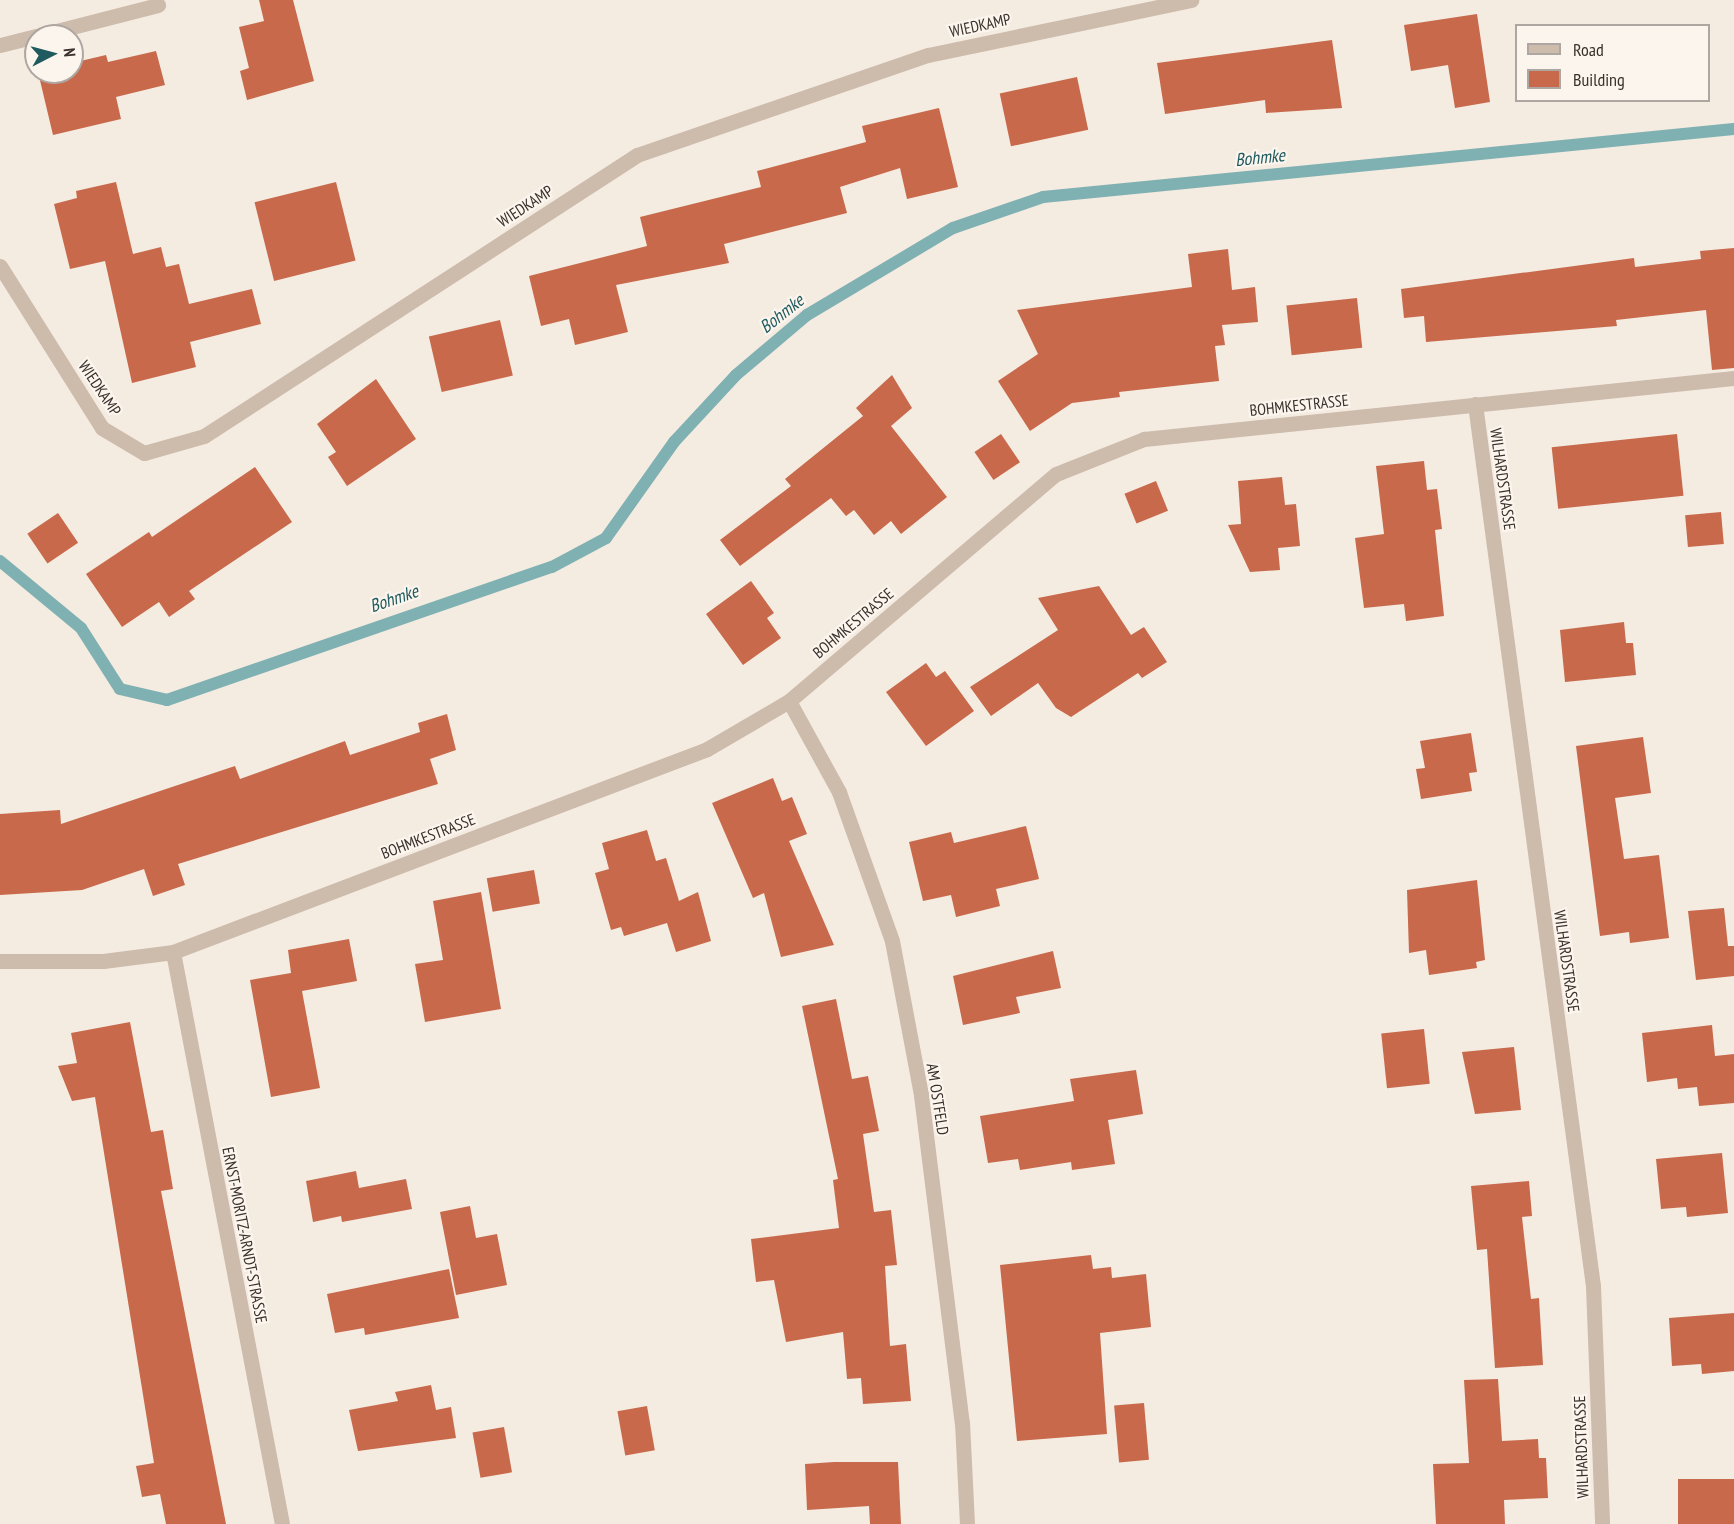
<!DOCTYPE html>
<style>
body{margin:0}
#map{position:relative;width:1734px;height:1524px;overflow:hidden;background:#f4ebe1;font-family:"PT Sans Narrow",sans-serif}
div>[style]{position:absolute}
.stream>*{height:12px;margin:-6px;padding:0 6px;transform-origin:6px;border-radius:6px;background:#7fb0b2}
.building>*{inset:0;background:#c8694b;transform-origin:0 0}
.minor>*{height:15px;margin:-7.5px;padding:0 7.5px;transform-origin:7.5px;border-radius:7.5px;background:#cdbbac}
span{translate:-50% -50%;white-space:nowrap;text-align:center;line-height:1.15;-webkit-text-stroke:4.5px #fbf5ee;paint-order:stroke}
.street-label{font-size:16px;color:#3b302b}
.water-label{font-size:18px;color:#1f5a5e;font-style:italic}
.legend{position:absolute;left:1515px;top:24px;width:195px;height:78px;box-sizing:border-box;background:#fbf5ee;border:2px solid #aea6a0;margin:0;padding:8px 10px;list-style:none;font-size:18px;color:#3b302b}
.legend li{display:flex;align-items:center;gap:12px;height:30px}
.legend b{width:30px;border:2px solid #aea6a0}
.north{position:absolute;left:24px;top:24px;width:60px;height:60px;box-sizing:border-box;background:#fbf5ee;border:2px solid #aea6a0;border-radius:50%;rotate:84deg;font-size:16px;font-weight:700;line-height:24px;text-align:center;color:#3b302b}
.north::after{content:'';display:block;margin:auto;width:21px;height:27px;background:#1f5a5e;clip-path:polygon(50% 0,100% 100%,50% 72%,0 100%)}
</style>
<div id="map">
<div class="stream">
<div style="left:0;top:561px;width:105px;rotate:39.6deg"></div>
<div style="left:81px;top:628px;width:72px;rotate:57.4deg"></div>
<div style="left:120px;top:689px;width:48px;rotate:13.2deg"></div>
<div style="left:167px;top:700px;width:407px;rotate:-19.1deg"></div>
<div style="left:552px;top:567px;width:61px;rotate:-28.2deg"></div>
<div style="left:606px;top:538px;width:118px;rotate:-54.7deg"></div>
<div style="left:674px;top:442px;width:91px;rotate:-47.2deg"></div>
<div style="left:736px;top:375px;width:93px;rotate:-40.2deg"></div>
<div style="left:807px;top:315px;width:170px;rotate:-30.8deg"></div>
<div style="left:953px;top:228px;width:95px;rotate:-19deg"></div>
<div style="left:1043px;top:197px;width:694px;rotate:-5.62deg"></div>
</div>
<div class="building">
<div style="clip-path:polygon(259px 0,293px 0,314px 81px,247px 100px,240px 71px,249px 68px,239px 27px,264px 21px)"></div>
<div style="clip-path:polygon(1477px 14px,1490px 102px,1455px 108px,1448px 65px,1411px 71px,1404px 25px)"></div>
<div style="clip-path:polygon(1332px 40px,1342px 108px,1266px 113px,1265px 100px,1165px 114px,1157px 63px)"></div>
<div style="clip-path:polygon(156px 51px,165px 85px,116px 97px,121px 119px,53px 135px,38px 72px,72px 72px,72px 63px,106px 55px,108px 62px)"></div>
<div style="left:1077px;top:77px;width:54px;height:79px;rotate:78deg"></div>
<div style="clip-path:polygon(939px 108px,958px 187px,907px 199px,900px 168px,840px 187px,847px 213px,724px 244px,729px 263px,616px 285px,628px 332px,575px 345px,569px 319px,541px 326px,529px 276px,647px 246px,640px 217px,761px 187px,757px 171px,866px 142px,862px 126px)"></div>
<div style="clip-path:polygon(116px 182px,133px 254px,161px 247px,166px 267px,179px 264px,189px 304px,252px 289px,261px 324px,190px 342px,196px 367px,132px 383px,105px 261px,70px 269px,54px 204px,77px 198px,76px 191px)"></div>
<div style="left:336px;top:182px;width:81px;height:84px;rotate:76deg"></div>
<div style="clip-path:polygon(1734px 248px,1734px 368px,1712px 370px,1706px 310px,1616px 320px,1617px 326px,1426px 342px,1424px 316px,1404px 318px,1401px 289px,1634px 258px,1635px 267px,1701px 259px,1700px 251px)"></div>
<div style="clip-path:polygon(1228px 249px,1232px 290px,1255px 287px,1258px 322px,1222px 325px,1225px 345px,1215px 346px,1219px 381px,1119px 392px,1120px 397px,1072px 403px,1030px 431px,998px 381px,1038px 354px,1017px 310px,1192px 287px,1188px 254px)"></div>
<div style="left:1357px;top:298px;width:50px;height:71px;rotate:84deg"></div>
<div style="left:500px;top:320px;width:57px;height:73px;rotate:77deg"></div>
<div style="clip-path:polygon(892px 375px,912px 408px,891px 426px,947px 497px,901px 534px,891px 521px,874px 535px,854px 510px,846px 516px,831px 498px,740px 566px,720px 540px,791px 486px,785px 479px,863px 416px,856px 408px)"></div>
<div style="clip-path:polygon(376px 379px,416px 439px,347px 486px,328px 457px,336px 452px,317px 424px)"></div>
<div style="left:1001px;top:434px;width:34px;height:32px;rotate:56deg"></div>
<div style="left:1677px;top:434px;width:62px;height:126px;rotate:84deg"></div>
<div style="clip-path:polygon(1424px 461px,1427px 490px,1437px 489px,1442px 529px,1435px 530px,1444px 616px,1406px 621px,1404px 604px,1364px 608px,1355px 538px,1384px 534px,1376px 466px)"></div>
<div style="clip-path:polygon(255px 467px,292px 522px,189px 591px,195px 599px,169px 617px,159px 602px,122px 627px,86px 574px,149px 532px,152px 537px)"></div>
<div style="clip-path:polygon(1282px 477px,1285px 505px,1296px 504px,1300px 546px,1278px 548px,1280px 570px,1250px 572px,1228px 525px,1241px 524px,1238px 481px)"></div>
<div style="left:1156px;top:481px;width:32px;height:34px;rotate:68deg"></div>
<div style="left:1721px;top:512px;width:32px;height:36px;rotate:85deg"></div>
<div style="left:58px;top:513px;width:36px;height:37px;rotate:56deg"></div>
<div style="clip-path:polygon(751px 581px,774px 613px,767px 618px,781px 638px,743px 665px,706px 614px)"></div>
<div style="clip-path:polygon(1099px 586px,1131px 635px,1144px 627px,1167px 662px,1142px 678px,1138px 673px,1071px 717px,1056px 708px,1038px 683px,991px 716px,970px 687px,1058px 630px,1038px 598px)"></div>
<div style="clip-path:polygon(1624px 622px,1626px 643px,1633px 643px,1636px 675px,1565px 682px,1560px 630px)"></div>
<div style="clip-path:polygon(926px 663px,936px 677px,945px 671px,974px 711px,926px 746px,886px 692px)"></div>
<div style="clip-path:polygon(447px 714px,456px 750px,430px 759px,438px 784px,178px 864px,185px 885px,153px 896px,144px 869px,82px 890px,0 895px,0 814px,60px 810px,61px 824px,235px 766px,240px 779px,345px 741px,350px 755px,420px 732px,418px 723px)"></div>
<div style="clip-path:polygon(1471px 733px,1477px 772px,1469px 773px,1472px 791px,1421px 799px,1416px 769px,1425px 768px,1420px 741px)"></div>
<div style="clip-path:polygon(1643px 737px,1651px 793px,1615px 798px,1624px 859px,1659px 855px,1669px 938px,1630px 943px,1629px 932px,1600px 936px,1576px 746px)"></div>
<div style="clip-path:polygon(773px 778px,782px 801px,792px 797px,807px 834px,789px 841px,834px 945px,781px 957px,764px 893px,753px 898px,712px 803px)"></div>
<div style="clip-path:polygon(1026px 826px,1039px 879px,996px 889px,1000px 906px,956px 917px,951px 895px,923px 901px,909px 842px,951px 832px,954px 843px)"></div>
<div style="clip-path:polygon(647px 830px,656px 861px,666px 858px,679px 901px,698px 892px,711px 941px,676px 952px,667px 923px,624px 936px,621px 927px,611px 930px,595px 873px,609px 869px,602px 843px)"></div>
<div style="left:534px;top:870px;width:34px;height:48px;rotate:80deg"></div>
<div style="clip-path:polygon(1477px 880px,1485px 960px,1476px 962px,1477px 968px,1429px 975px,1426px 950px,1409px 953px,1407px 890px)"></div>
<div style="clip-path:polygon(481px 892px,501px 1009px,425px 1022px,415px 964px,443px 960px,433px 901px)"></div>
<div style="clip-path:polygon(1724px 908px,1728px 946px,1734px 946px,1734px 976px,1696px 980px,1688px 911px)"></div>
<div style="clip-path:polygon(349px 939px,357px 981px,302px 991px,320px 1088px,271px 1097px,250px 980px,291px 973px,288px 950px)"></div>
<div style="clip-path:polygon(1053px 951px,1061px 988px,1016px 997px,1020px 1013px,963px 1025px,953px 976px)"></div>
<div style="clip-path:polygon(836px 999px,852px 1079px,868px 1076px,879px 1131px,863px 1134px,874px 1212px,891px 1210px,897px 1265px,885px 1266px,890px 1346px,906px 1344px,911px 1401px,863px 1404px,861px 1378px,847px 1379px,843px 1332px,786px 1342px,774px 1280px,756px 1282px,751px 1239px,839px 1228px,833px 1180px,838px 1179px,802px 1006px)"></div>
<div style="clip-path:polygon(130px 1022px,151px 1132px,163px 1130px,173px 1189px,161px 1191px,226px 1524px,166px 1524px,160px 1494px,142px 1497px,136px 1466px,154px 1463px,95px 1097px,72px 1101px,58px 1066px,77px 1063px,71px 1033px)"></div>
<div style="clip-path:polygon(1712px 1025px,1715px 1056px,1734px 1054px,1734px 1103px,1699px 1106px,1697px 1087px,1678px 1089px,1677px 1078px,1647px 1082px,1642px 1033px)"></div>
<div style="left:1424px;top:1029px;width:55px;height:43px;rotate:84deg"></div>
<div style="clip-path:polygon(1514px 1047px,1521px 1110px,1475px 1114px,1462px 1052px)"></div>
<div style="clip-path:polygon(1136px 1070px,1143px 1114px,1108px 1120px,1115px 1164px,1072px 1170px,1071px 1162px,1020px 1170px,1018px 1159px,988px 1163px,980px 1116px,1074px 1101px,1070px 1079px)"></div>
<div style="clip-path:polygon(1722px 1153px,1728px 1213px,1687px 1217px,1686px 1207px,1661px 1209px,1656px 1159px)"></div>
<div style="clip-path:polygon(356px 1171px,359px 1188px,406px 1179px,412px 1209px,342px 1222px,341px 1216px,313px 1222px,306px 1181px)"></div>
<div style="clip-path:polygon(1529px 1181px,1532px 1216px,1522px 1217px,1531px 1299px,1539px 1298px,1543px 1365px,1495px 1368px,1487px 1249px,1477px 1250px,1471px 1186px)"></div>
<div style="clip-path:polygon(470px 1206px,476px 1238px,497px 1234px,507px 1285px,456px 1295px,440px 1212px)"></div>
<div style="clip-path:polygon(1091px 1255px,1093px 1269px,1111px 1267px,1112px 1278px,1146px 1274px,1151px 1327px,1100px 1333px,1107px 1434px,1017px 1441px,1000px 1265px)"></div>
<div style="clip-path:polygon(449px 1269px,459px 1318px,365px 1335px,364px 1328px,335px 1333px,327px 1294px)"></div>
<div style="clip-path:polygon(1734px 1313px,1734px 1371px,1702px 1374px,1701px 1364px,1672px 1366px,1669px 1318px)"></div>
<div style="clip-path:polygon(1498px 1379px,1502px 1441px,1538px 1439px,1539px 1458px,1546px 1458px,1548px 1498px,1504px 1500px,1505px 1524px,1436px 1524px,1433px 1464px,1469px 1463px,1464px 1380px)"></div>
<div style="clip-path:polygon(431px 1385px,436px 1410px,451px 1407px,456px 1438px,358px 1451px,349px 1410px,398px 1401px,395px 1392px)"></div>
<div style="left:1144px;top:1403px;width:57px;height:30px;rotate:85deg"></div>
<div style="left:647px;top:1406px;width:45px;height:30px;rotate:80deg"></div>
<div style="left:504px;top:1427px;width:46px;height:32px;rotate:80deg"></div>
<div style="clip-path:polygon(834px 1462px,898px 1462px,901px 1524px,870px 1524px,869px 1506px,807px 1510px,805px 1464px)"></div>
<div style="left:1734px;top:1479px;width:45px;height:56px;rotate:90deg"></div>
</div>
<div class="minor">
<div style="left:37px;top:36px;width:125px;rotate:-14.4deg"></div>
<div style="left:0;top:45px;width:37px;rotate:-14deg"></div>
<div style="left:0;top:266px;width:191px;rotate:57.8deg"></div>
<div style="left:102px;top:428px;width:49px;rotate:30.8deg"></div>
<div style="left:144px;top:453px;width:62px;rotate:-15.8deg"></div>
<div style="left:204px;top:436px;width:516px;rotate:-32.98deg"></div>
<div style="left:637px;top:155px;width:308px;rotate:-19deg"></div>
<div style="left:928px;top:55px;width:269px;rotate:-11.8deg"></div>
<div style="left:1475px;top:404px;width:890px;rotate:82.38deg"></div>
<div style="left:1593px;top:1286px;width:238px;rotate:87.8deg"></div>
<div style="left:789px;top:701px;width:104px;rotate:61.2deg"></div>
<div style="left:839px;top:792px;width:158px;rotate:70.4deg"></div>
<div style="left:892px;top:941px;width:157px;rotate:79.3deg"></div>
<div style="left:921px;top:1095px;width:330px;rotate:82.9deg"></div>
<div style="left:962px;top:1422px;width:102px;rotate:87.2deg"></div>
<div style="left:173px;top:952px;width:582px;rotate:79.21deg"></div>
<div style="left:0;top:961px;width:103px"></div>
<div style="left:103px;top:961px;width:71px;rotate:-7.3deg"></div>
<div style="left:173px;top:952px;width:571px;rotate:-20.81deg"></div>
<div style="left:707px;top:749px;width:95px;rotate:-30.3deg"></div>
<div style="left:789px;top:701px;width:350px;rotate:-40.4deg"></div>
<div style="left:1056px;top:474px;width:95px;rotate:-21.7deg"></div>
<div style="left:1144px;top:439px;width:593px;rotate:-5.9deg"></div>
</div>
<div class="street-label">
<span style="left:980px;top:25px;rotate:-12deg">WIEDKAMP</span>
<span style="left:525px;top:206px;rotate:-33deg">WIEDKAMP</span>
<span style="left:100px;top:388px;rotate:56deg">WIEDKAMP</span>
<span style="left:1299px;top:405px;rotate:-6deg">BOHMKESTRASSE</span>
<span style="left:1503px;top:479px;rotate:82deg">WILHARDSTRASSE</span>
<span style="left:853px;top:623px;rotate:-40deg">BOHMKESTRASSE</span>
<span style="left:428px;top:836px;rotate:-21deg">BOHMKESTRASSE</span>
<span style="left:1567px;top:961px;rotate:82deg">WILHARDSTRASSE</span>
<span style="left:938px;top:1099px;rotate:81deg">AM OSTFELD</span>
<span style="left:245px;top:1235px;rotate:79deg">ERNST-MORITZ-ARNDT-STRASSE</span>
<span style="left:1581px;top:1447px;rotate:-92deg">WILHARDSTRASSE</span>
</div>
<div class="water-label">
<span style="left:1260px;top:158px;rotate:-6deg">Bohmke</span>
<span style="left:782px;top:314px;rotate:-38deg">Bohmke</span>
<span style="left:394px;top:599px;rotate:-19deg">Bohmke</span>
</div>
<ul class="legend">
<li><b style="height:8px;background:#cdbbac"></b>Road</li>
<li><b style="height:16px;background:#c8694b"></b>Building</li>
</ul>
<div class="north">N</div>
</div>
